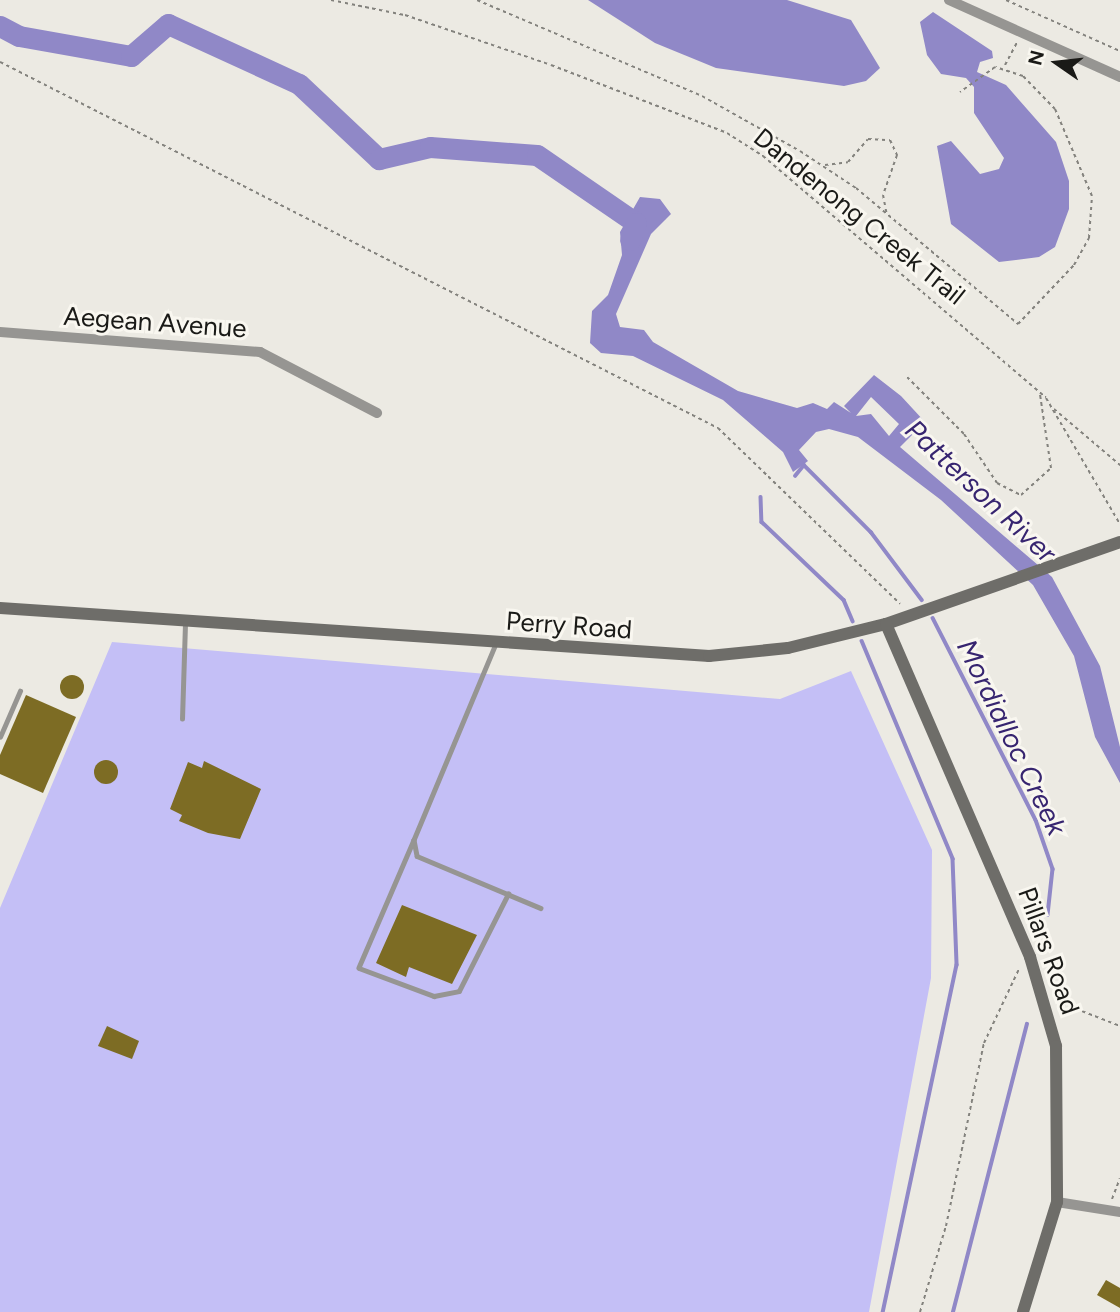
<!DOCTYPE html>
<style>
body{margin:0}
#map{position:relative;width:1120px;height:1312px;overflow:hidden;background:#eceae3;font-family:Figtree,sans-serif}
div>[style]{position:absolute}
.green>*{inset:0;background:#c4bff6}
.water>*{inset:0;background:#9088c7}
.stream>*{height:3.5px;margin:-1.75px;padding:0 1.75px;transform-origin:1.75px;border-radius:1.75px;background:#9088c7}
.river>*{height:21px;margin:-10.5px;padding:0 10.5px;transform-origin:10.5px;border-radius:10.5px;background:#9088c7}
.building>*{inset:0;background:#7d6c24}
.round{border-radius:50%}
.path>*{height:2px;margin-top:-1px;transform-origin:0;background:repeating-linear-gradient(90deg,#83827d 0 3.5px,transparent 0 7px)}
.service>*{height:4.5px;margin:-2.25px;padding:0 2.25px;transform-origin:2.25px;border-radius:2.25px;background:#969592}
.minor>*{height:10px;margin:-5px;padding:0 5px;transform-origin:5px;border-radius:5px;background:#969592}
.secondary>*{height:12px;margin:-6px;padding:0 6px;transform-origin:6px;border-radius:6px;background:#6e6d69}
span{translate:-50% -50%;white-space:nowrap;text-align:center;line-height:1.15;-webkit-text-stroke:6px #f9f7f0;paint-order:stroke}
.street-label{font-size:26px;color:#1a1a17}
.water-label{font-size:28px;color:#372570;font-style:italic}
.north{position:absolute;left:1022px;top:28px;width:70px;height:70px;-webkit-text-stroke:5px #f9f7f0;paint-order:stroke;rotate:284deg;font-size:19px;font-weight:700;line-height:28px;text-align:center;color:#1a1a17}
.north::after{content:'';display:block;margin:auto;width:24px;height:32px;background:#1a1a17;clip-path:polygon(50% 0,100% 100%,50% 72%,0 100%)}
</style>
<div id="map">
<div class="green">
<div style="clip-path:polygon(112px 642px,780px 699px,851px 671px,932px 850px,931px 978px,869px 1312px,0 1312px,0 908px)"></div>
</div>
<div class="water">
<div style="clip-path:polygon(588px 0,787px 0,851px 20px,880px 68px,866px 81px,844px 86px,716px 68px,655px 43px)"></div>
<div style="clip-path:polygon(933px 12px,992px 51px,993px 58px,980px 62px,977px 72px,1006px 85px,1056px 142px,1069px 181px,1069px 209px,1055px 247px,1039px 257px,999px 262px,951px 224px,937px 146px,951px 141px,980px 174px,999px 169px,1004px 158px,974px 113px,974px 87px,966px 78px,941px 74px,927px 55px,920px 22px)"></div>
<div style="clip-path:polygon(evenodd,640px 197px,660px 199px,671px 214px,651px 234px,616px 314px,620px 327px,644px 330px,653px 342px,738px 391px,797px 408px,813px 403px,827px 409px,834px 402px,851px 413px,844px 406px,874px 375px,901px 396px,925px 422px,900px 447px,1052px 577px,1100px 666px,1120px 747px,1120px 783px,1095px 737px,1074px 656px,1033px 585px,941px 500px,858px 437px,829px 429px,816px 432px,799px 450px,808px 461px,793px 472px,783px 452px,723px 400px,633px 356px,601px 353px,590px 343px,592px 311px,608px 295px,622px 255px,620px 232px,640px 197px,871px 397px,899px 424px,889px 436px,871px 414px,856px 416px,871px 397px)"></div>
</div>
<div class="stream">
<div style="left:802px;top:463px;width:98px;rotate:45deg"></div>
<div style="left:871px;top:532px;width:85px;rotate:53.1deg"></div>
<div style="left:795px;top:476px;width:14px;rotate:-51deg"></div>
<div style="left:761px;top:497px;width:25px;rotate:88deg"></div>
<div style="left:762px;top:522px;width:113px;rotate:43.6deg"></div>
<div style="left:844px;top:600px;width:23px;rotate:67deg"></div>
<div style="left:933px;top:618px;width:227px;rotate:63deg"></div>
<div style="left:1036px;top:820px;width:52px;rotate:70.9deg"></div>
<div style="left:1053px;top:869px;width:46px;rotate:96.2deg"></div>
<div style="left:862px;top:641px;width:236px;rotate:67.3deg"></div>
<div style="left:953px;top:859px;width:106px;rotate:87.8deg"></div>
<div style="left:957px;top:965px;width:355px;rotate:102deg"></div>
<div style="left:953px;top:1312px;width:297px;rotate:-75.6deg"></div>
</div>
<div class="river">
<div style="left:0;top:26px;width:21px;rotate:28deg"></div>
<div style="left:19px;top:36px;width:114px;rotate:10.1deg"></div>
<div style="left:131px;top:56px;width:49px;rotate:-40.9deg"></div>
<div style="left:168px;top:24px;width:144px;rotate:24.6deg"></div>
<div style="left:299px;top:84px;width:110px;rotate:43.2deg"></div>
<div style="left:379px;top:159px;width:52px;rotate:-13.2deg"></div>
<div style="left:430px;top:147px;width:107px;rotate:4.3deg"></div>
<div style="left:537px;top:155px;width:120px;rotate:34.5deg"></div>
<div style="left:636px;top:223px;width:18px;rotate:109deg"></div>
</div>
<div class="building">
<div class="round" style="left:60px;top:675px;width:24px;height:24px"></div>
<div style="clip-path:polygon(26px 695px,76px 717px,43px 793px,0 774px,0 755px)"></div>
<div class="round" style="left:94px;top:760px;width:24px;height:24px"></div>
<div style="clip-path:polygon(204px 761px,261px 789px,240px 839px,208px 833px,179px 821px,182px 815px,170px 809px,188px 762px,202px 768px)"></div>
<div style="clip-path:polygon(402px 905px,477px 935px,452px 984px,409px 967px,406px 977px,376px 963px)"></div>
<div style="clip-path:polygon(107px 1026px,139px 1041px,132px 1059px,98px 1046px)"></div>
<div style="clip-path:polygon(1106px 1280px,1120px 1288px,1120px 1308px,1097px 1295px)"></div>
</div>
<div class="path">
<div style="left:331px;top:0;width:76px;rotate:11.5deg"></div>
<div style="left:405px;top:15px;width:154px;rotate:18.9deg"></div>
<div style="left:551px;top:65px;width:189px;rotate:21.1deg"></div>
<div style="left:727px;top:133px;width:43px;rotate:32.6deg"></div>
<div style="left:763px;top:156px;width:372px;rotate:40.5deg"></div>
<div style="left:1046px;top:398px;width:146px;rotate:59.6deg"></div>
<div style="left:477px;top:0;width:245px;rotate:23.1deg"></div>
<div style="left:702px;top:96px;width:112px;rotate:29.3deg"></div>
<div style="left:800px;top:151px;width:67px;rotate:33.5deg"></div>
<div style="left:856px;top:188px;width:212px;rotate:40deg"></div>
<div style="left:1018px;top:324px;width:81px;rotate:-46.5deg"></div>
<div style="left:1074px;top:265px;width:31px;rotate:-61deg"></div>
<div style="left:1089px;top:238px;width:42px;rotate:-85.9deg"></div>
<div style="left:1092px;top:196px;width:95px;rotate:-113deg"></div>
<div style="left:1055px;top:109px;width:46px;rotate:-134.1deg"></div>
<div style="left:1023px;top:76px;width:29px;rotate:-162deg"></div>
<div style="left:995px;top:67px;width:43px;rotate:144.5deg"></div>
<div style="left:1006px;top:0;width:125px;rotate:24.1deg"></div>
<div style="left:0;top:62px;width:806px;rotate:27.01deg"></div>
<div style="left:718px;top:428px;width:253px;rotate:44deg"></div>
<div style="left:1005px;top:65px;width:26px;rotate:-62deg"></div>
<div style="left:825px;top:165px;width:23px;rotate:-7deg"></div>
<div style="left:848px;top:162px;width:30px;rotate:-49deg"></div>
<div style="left:868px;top:139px;width:22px;rotate:3deg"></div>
<div style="left:890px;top:140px;width:17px;rotate:65deg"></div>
<div style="left:897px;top:155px;width:42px;rotate:109.3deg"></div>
<div style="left:883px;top:195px;width:21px;rotate:79deg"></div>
<div style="left:907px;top:377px;width:81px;rotate:45deg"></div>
<div style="left:964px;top:434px;width:59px;rotate:56deg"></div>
<div style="left:997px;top:483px;width:27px;rotate:27deg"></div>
<div style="left:1021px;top:495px;width:40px;rotate:-42deg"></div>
<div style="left:1051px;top:468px;width:75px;rotate:-98.5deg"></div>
<div style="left:1054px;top:409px;width:87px;rotate:40.3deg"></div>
<div style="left:1056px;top:1001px;width:69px;rotate:21.3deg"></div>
<div style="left:1112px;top:1199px;width:22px;rotate:-69deg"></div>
<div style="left:920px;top:1312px;width:90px;rotate:-73.2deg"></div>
<div style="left:946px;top:1226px;width:187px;rotate:-78.3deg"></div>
<div style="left:984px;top:1043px;width:82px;rotate:-64.7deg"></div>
</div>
<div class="service">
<div style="left:496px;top:644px;width:212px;rotate:112.7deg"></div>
<div style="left:414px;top:840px;width:16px;rotate:79deg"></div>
<div style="left:417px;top:856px;width:134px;rotate:22.8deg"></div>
<div style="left:182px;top:719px;width:97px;rotate:-88.2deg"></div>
<div style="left:0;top:737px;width:50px;rotate:-66.5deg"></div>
<div style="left:414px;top:840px;width:139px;rotate:113.3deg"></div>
<div style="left:359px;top:968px;width:80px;rotate:20.5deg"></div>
<div style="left:434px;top:996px;width:25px;rotate:-11deg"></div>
<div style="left:459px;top:991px;width:109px;rotate:-63.2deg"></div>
</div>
<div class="minor">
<div style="left:949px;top:0;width:188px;rotate:24.2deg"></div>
<div style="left:0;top:332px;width:261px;rotate:4.4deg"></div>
<div style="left:260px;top:352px;width:132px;rotate:27.5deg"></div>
<div style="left:1057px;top:1202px;width:64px;rotate:9deg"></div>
</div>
<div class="secondary">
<div style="left:0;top:608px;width:711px;rotate:3.87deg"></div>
<div style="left:709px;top:656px;width:79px;rotate:-5.8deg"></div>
<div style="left:788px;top:648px;width:101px;rotate:-13.8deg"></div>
<div style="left:886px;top:624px;width:248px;rotate:-19.3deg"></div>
<div style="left:886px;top:624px;width:363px;rotate:66.6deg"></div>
<div style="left:1030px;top:957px;width:93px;rotate:73.7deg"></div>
<div style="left:1056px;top:1046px;width:156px;rotate:89.6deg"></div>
<div style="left:1057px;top:1202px;width:115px;rotate:107.2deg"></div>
</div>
<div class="street-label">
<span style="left:859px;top:217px;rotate:39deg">Dandenong Creek Trail</span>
<span style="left:155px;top:323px;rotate:4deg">Aegean Avenue</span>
<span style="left:569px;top:626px;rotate:4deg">Perry Road</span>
<span style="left:1048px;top:951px;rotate:70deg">Pillars Road</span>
</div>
<div class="water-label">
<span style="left:981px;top:491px;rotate:43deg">Patterson River</span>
<span style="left:1012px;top:737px;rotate:64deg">Mordialloc Creek</span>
</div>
<div class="north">N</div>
</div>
